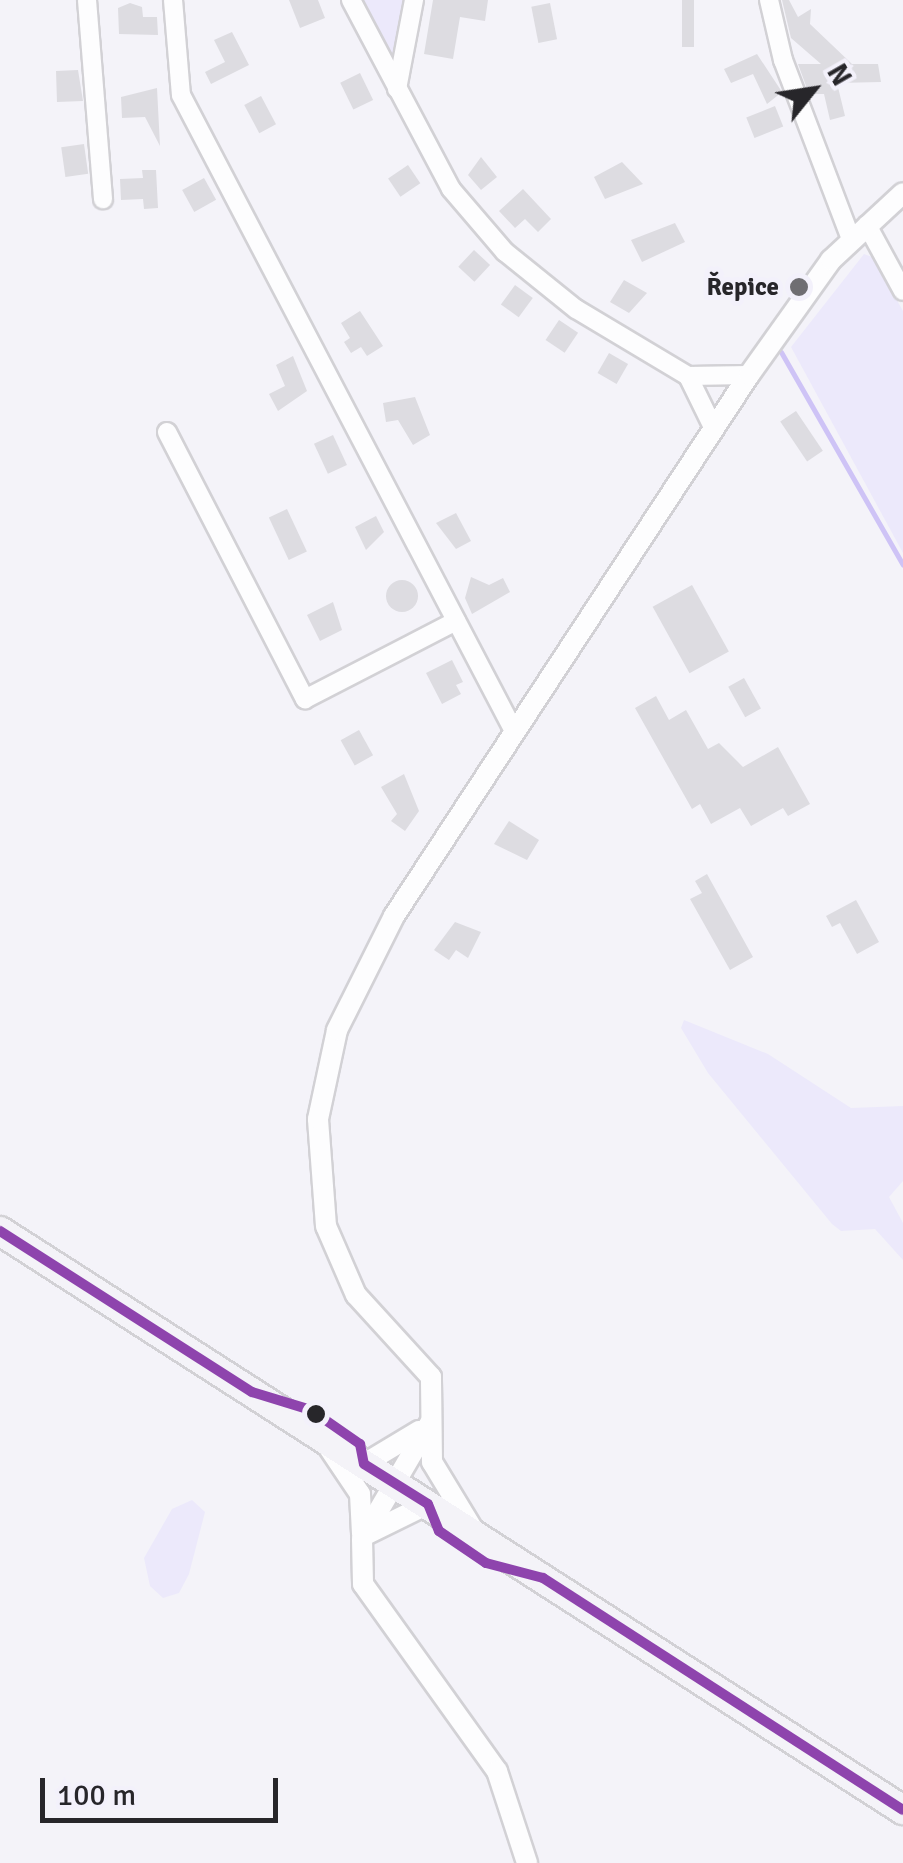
<!DOCTYPE html>
<meta charset="utf-8">
<style>
body{margin:0}
#map{position:relative;width:903px;height:1863px;overflow:hidden;background:#f4f3f9;font-family:Signika,sans-serif}
div>[style]{position:absolute}
.green>*{inset:0;background:#ece9fb}
.stream>*{height:5px;margin:-2.5px;padding:0 2.5px;transform-origin:2.5px;border-radius:2.5px;background:#cec3f6}
.building>*{inset:0;background:#dddce1;transform-origin:0 0}
.round{border-radius:50%}
.roads{filter:drop-shadow(2px 0 #d2d1d5) drop-shadow(-2px 0 #d2d1d5) drop-shadow(0 2px #d2d1d5) drop-shadow(0 -2px #d2d1d5)}
.minor>*{height:18px;margin:-9px;padding:0 9px;transform-origin:9px;border-radius:9px;background:#fdfdfe}
.tertiary>*{height:20px;margin:-10px;padding:0 10px;transform-origin:10px;border-radius:10px;background:#fdfdfe}
.primary>*{height:28px;margin:-14px;padding:0 14px;transform-origin:14px;border-radius:14px;background:#f4f3f8}
.bus-1>*{height:10px;margin:-5px;padding:0 5px;transform-origin:5px;border-radius:5px;background:#8e44ad}
.dots>*{width:28px;height:28px;translate:-50% -50%;box-sizing:border-box;border:5px solid #f3f1fb;border-radius:50%}
span{translate:-50% -50%;white-space:nowrap;text-align:center;line-height:1.15;-webkit-text-stroke:10px #f3f1fb;paint-order:stroke}
.poi-label{font-size:25px;color:#27262a;font-weight:700}
.right{translate:-100% -50%;text-align:right}
.north{position:absolute;left:763px;top:40px;width:100px;height:100px;-webkit-text-stroke:8px #f3f1fb;paint-order:stroke;rotate:60deg;font-size:28px;font-weight:700;line-height:40px;text-align:center;color:#27262a}
.north::after{content:'';display:block;margin:auto;width:35px;height:45px;background:#27262a;clip-path:polygon(50% 0,100% 100%,50% 72%,0 100%)}
.scale{position:absolute;left:40px;top:1778px;width:238px;height:45px;box-sizing:border-box;border:5px solid #27262a;border-top:0;padding-left:12px;font-size:30px;line-height:35px;white-space:nowrap;color:#27262a;-webkit-text-stroke:8px #f3f1fb;paint-order:stroke}
</style>
<div id="map">
<div class="green">
<div style="clip-path:polygon(357px 0,409px 0,394px 57px,389px 57px)"></div>
<div style="clip-path:polygon(864px 254px,872px 257px,903px 311px,903px 553px,791px 347px)"></div>
<div style="clip-path:polygon(684px 1020px,768px 1054px,851px 1108px,903px 1106px,903px 1181px,889px 1197px,903px 1223px,903px 1260px,875px 1229px,841px 1231px,832px 1224px,708px 1073px,681px 1028px)"></div>
<div style="clip-path:polygon(192px 1500px,205px 1512px,189px 1574px,179px 1593px,163px 1598px,150px 1586px,144px 1558px,172px 1509px)"></div>
</div>
<div class="stream">
<div style="left:781px;top:352px;width:245px;rotate:60.2deg"></div>
</div>
<div class="building">
<div style="clip-path:polygon(289px 0,318px 0,325px 18px,300px 28px)"></div>
<div style="clip-path:polygon(433px 0,488px 0,485px 21px,460px 17px,453px 59px,424px 54px)"></div>
<div style="left:682px;top:0;width:12px;height:47px"></div>
<div style="clip-path:polygon(782px 0,789px 0,798px 17px,811px 9px,810px 24px,852px 64px,878px 64px,881px 82px,837px 83px,845px 116px,830px 120px,824px 94px,809px 94px,798px 64px,821px 64px,791px 38px)"></div>
<div style="clip-path:polygon(130px 3px,142px 7px,143px 17px,157px 17px,158px 35px,119px 34px,118px 8px)"></div>
<div style="left:550px;top:3px;width:37px;height:19px;rotate:79deg"></div>
<div style="clip-path:polygon(232px 32px,249px 65px,211px 84px,205px 72px,225px 62px,214px 40px)"></div>
<div style="clip-path:polygon(757px 54px,782px 92px,767px 104px,753px 74px,731px 83px,724px 69px)"></div>
<div style="clip-path:polygon(78px 70px,83px 101px,57px 102px,56px 71px)"></div>
<div style="left:360px;top:73px;width:30px;height:22px;rotate:64deg"></div>
<div style="clip-path:polygon(157px 88px,160px 146px,145px 117px,122px 118px,121px 97px)"></div>
<div style="left:261px;top:96px;width:32px;height:19px;rotate:62deg"></div>
<div style="left:775px;top:106px;width:22px;height:31px;rotate:68deg"></div>
<div style="left:84px;top:144px;width:30px;height:23px;rotate:82deg"></div>
<div style="clip-path:polygon(481px 157px,497px 177px,481px 190px,468px 175px)"></div>
<div style="clip-path:polygon(622px 162px,643px 184px,605px 199px,594px 177px)"></div>
<div style="left:408px;top:165px;width:22px;height:24px;rotate:56deg"></div>
<div style="clip-path:polygon(142px 170px,156px 170px,158px 208px,144px 209px,143px 199px,121px 200px,120px 179px,143px 178px)"></div>
<div style="left:204px;top:178px;width:25px;height:25px;rotate:61deg"></div>
<div style="clip-path:polygon(523px 189px,551px 219px,538px 232px,525px 219px,515px 228px,499px 211px)"></div>
<div style="clip-path:polygon(675px 223px,685px 242px,642px 262px,631px 240px)"></div>
<div style="left:474px;top:250px;width:22px;height:23px;rotate:43deg"></div>
<div style="clip-path:polygon(624px 280px,647px 293px,629px 313px,610px 302px)"></div>
<div style="left:515px;top:285px;width:22px;height:24px;rotate:36deg"></div>
<div style="clip-path:polygon(360px 311px,383px 346px,367px 356px,361px 347px,351px 353px,344px 342px,350px 338px,341px 323px)"></div>
<div style="left:559px;top:320px;width:23px;height:24px;rotate:34deg"></div>
<div style="left:609px;top:353px;width:22px;height:23px;rotate:30deg"></div>
<div style="clip-path:polygon(293px 356px,307px 391px,278px 411px,269px 394px,285px 386px,276px 365px)"></div>
<div style="clip-path:polygon(415px 397px,430px 435px,413px 445px,398px 420px,386px 422px,383px 403px)"></div>
<div style="left:796px;top:411px;width:48px;height:19px;rotate:56deg"></div>
<div style="left:333px;top:435px;width:33px;height:21px;rotate:65deg"></div>
<div style="left:287px;top:509px;width:47px;height:20px;rotate:65deg"></div>
<div style="clip-path:polygon(456px 513px,471px 541px,456px 549px,436px 523px)"></div>
<div style="clip-path:polygon(376px 516px,384px 532px,366px 550px,355px 527px)"></div>
<div style="clip-path:polygon(471px 577px,489px 585px,503px 578px,510px 592px,472px 614px,465px 598px)"></div>
<div class="round" style="left:386px;top:580px;width:32px;height:32px"></div>
<div style="left:692px;top:585px;width:76px;height:45px;rotate:61deg"></div>
<div style="clip-path:polygon(333px 602px,342px 630px,320px 641px,307px 615px)"></div>
<div style="clip-path:polygon(452px 660px,463px 682px,456px 685px,461px 694px,442px 704px,426px 673px)"></div>
<div style="left:744px;top:678px;width:35px;height:18px;rotate:61deg"></div>
<div style="clip-path:polygon(656px 696px,669px 720px,686px 710px,708px 749px,719px 743px,743px 767px,778px 747px,810px 804px,788px 816px,783px 808px,751px 826px,740px 808px,711px 824px,700px 804px,692px 809px,635px 708px)"></div>
<div style="left:359px;top:730px;width:29px;height:21px;rotate:61deg"></div>
<div style="clip-path:polygon(404px 774px,419px 811px,405px 831px,391px 821px,397px 814px,381px 787px)"></div>
<div style="clip-path:polygon(509px 821px,539px 840px,527px 860px,494px 844px)"></div>
<div style="clip-path:polygon(707px 874px,753px 957px,730px 970px,690px 899px,702px 893px,695px 881px)"></div>
<div style="clip-path:polygon(856px 900px,879px 942px,857px 954px,840px 923px,832px 927px,826px 916px)"></div>
<div style="clip-path:polygon(455px 922px,481px 932px,468px 958px,456px 950px,449px 960px,434px 950px)"></div>
</div>
<div class="roads">
<div class="minor">
<div style="left:87px;top:0;width:200px;rotate:85.4deg"></div>
<div style="left:173px;top:0;width:95px;rotate:85.2deg"></div>
<div style="left:181px;top:95px;width:720px;rotate:62.37deg"></div>
<div style="left:351px;top:0;width:214px;rotate:62.1deg"></div>
<div style="left:451px;top:189px;width:83px;rotate:49.4deg"></div>
<div style="left:505px;top:252px;width:91px;rotate:38.8deg"></div>
<div style="left:576px;top:309px;width:131px;rotate:30.9deg"></div>
<div style="left:688px;top:376px;width:59px;rotate:63.9deg"></div>
<div style="left:769px;top:0;width:62px;rotate:76.9deg"></div>
<div style="left:783px;top:60px;width:191px;rotate:69.2deg"></div>
<div style="left:397px;top:89px;width:91px;rotate:-79.2deg"></div>
<div style="left:867px;top:225px;width:75px;rotate:61.4deg"></div>
<div style="left:688px;top:376px;width:61px;rotate:-0.9deg"></div>
<div style="left:167px;top:432px;width:301px;rotate:62.7deg"></div>
<div style="left:305px;top:699px;width:170px;rotate:-27.3deg"></div>
</div>
<div class="tertiary">
<div style="left:430px;top:1423px;width:134px;rotate:120.4deg"></div>
<div style="left:362px;top:1539px;width:45px;rotate:88.7deg"></div>
<div style="left:363px;top:1584px;width:230px;rotate:54.4deg"></div>
<div style="left:497px;top:1771px;width:97px;rotate:71.9deg"></div>
<div style="left:329px;top:1448px;width:55px;rotate:56deg"></div>
<div style="left:360px;top:1494px;width:40px;rotate:87.1deg"></div>
<div style="left:364px;top:1464px;width:64px;rotate:-31deg"></div>
<div style="left:472px;top:1528px;width:77px;rotate:-121.2deg"></div>
<div style="left:432px;top:1462px;width:85px;rotate:-90.7deg"></div>
<div style="left:431px;top:1377px;width:111px;rotate:-132.4deg"></div>
<div style="left:356px;top:1295px;width:75px;rotate:-113.5deg"></div>
<div style="left:326px;top:1226px;width:107px;rotate:-94.3deg"></div>
<div style="left:318px;top:1119px;width:91px;rotate:-77.9deg"></div>
<div style="left:337px;top:1030px;width:127px;rotate:-63.4deg"></div>
<div style="left:394px;top:916px;width:647px;rotate:-56.73deg"></div>
<div style="left:749px;top:375px;width:141px;rotate:-54.5deg"></div>
<div style="left:831px;top:260px;width:98px;rotate:-42.9deg"></div>
<div style="left:367px;top:1534px;width:68px;rotate:-26.2deg"></div>
</div>
<div class="primary">
<div style="left:0;top:1231px;width:1073px;rotate:32.67deg"></div>
</div>
</div>
<div class="bus-1">
<div style="left:0;top:1231px;width:299px;rotate:32.6deg"></div>
<div style="left:252px;top:1392px;width:62px;rotate:17deg"></div>
<div style="left:311px;top:1410px;width:60px;rotate:34.8deg"></div>
<div style="left:360px;top:1444px;width:20px;rotate:79deg"></div>
<div style="left:364px;top:1464px;width:75px;rotate:32deg"></div>
<div style="left:428px;top:1504px;width:29px;rotate:68deg"></div>
<div style="left:439px;top:1531px;width:57px;rotate:34.2deg"></div>
<div style="left:486px;top:1563px;width:59px;rotate:14.7deg"></div>
<div style="left:543px;top:1578px;width:428px;rotate:32.8deg"></div>
</div>
<div class="dots">
<div style="left:799px;top:287px;background:#6f6e72"></div>
<div style="left:316px;top:1414px;background:#27262a"></div>
</div>
<div class="poi-label">
<span class="right" style="left:779px;top:287px">Řepice</span>
</div>
<div class="north">N</div>
<div class="scale">100 m</div>
</div>
